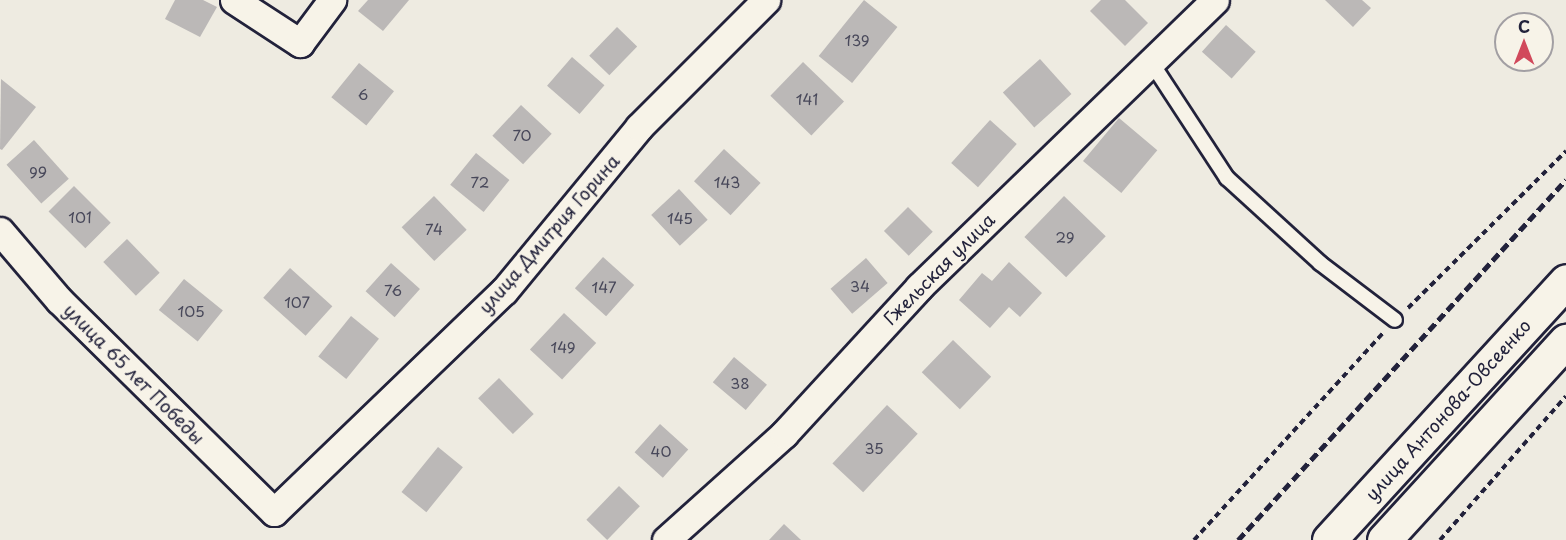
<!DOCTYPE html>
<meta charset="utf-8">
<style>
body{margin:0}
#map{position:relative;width:1566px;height:540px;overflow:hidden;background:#eeebe1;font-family:"Playpen Sans",sans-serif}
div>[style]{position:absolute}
.building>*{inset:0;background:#bbb8b7;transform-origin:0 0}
.path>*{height:4px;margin-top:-2px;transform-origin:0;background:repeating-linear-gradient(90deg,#22223b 0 6px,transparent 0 10.5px)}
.roads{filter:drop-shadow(2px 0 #22223b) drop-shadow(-2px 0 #22223b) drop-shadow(0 2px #22223b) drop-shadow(0 -2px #22223b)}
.lane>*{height:14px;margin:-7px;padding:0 7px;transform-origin:7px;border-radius:7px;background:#f7f3e8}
.street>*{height:27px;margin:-13.5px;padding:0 13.5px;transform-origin:13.5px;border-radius:13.5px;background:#f7f3e8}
.highway>*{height:33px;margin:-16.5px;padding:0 16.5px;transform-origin:16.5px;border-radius:16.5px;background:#f7f3e8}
.rail>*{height:4.5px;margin-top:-2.25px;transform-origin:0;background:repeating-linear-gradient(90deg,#22223b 0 9px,transparent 0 13.5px)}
span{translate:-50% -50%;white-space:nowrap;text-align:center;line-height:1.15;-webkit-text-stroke:4.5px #f7f3e8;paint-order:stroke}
.number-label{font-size:15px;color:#48485a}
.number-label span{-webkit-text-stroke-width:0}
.street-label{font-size:18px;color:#22223b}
.north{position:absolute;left:1494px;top:12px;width:60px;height:60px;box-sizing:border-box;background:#f7f3e8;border:2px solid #a29fa3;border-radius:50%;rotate:0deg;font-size:16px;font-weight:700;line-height:24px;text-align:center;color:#22223b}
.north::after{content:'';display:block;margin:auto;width:21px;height:27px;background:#d1495b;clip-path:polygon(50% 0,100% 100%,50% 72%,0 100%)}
</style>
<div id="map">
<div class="building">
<div style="clip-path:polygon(175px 0,203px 0,217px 7px,200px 37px,165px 19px)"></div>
<div style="clip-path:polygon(368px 0,409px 0,383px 31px,358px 11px)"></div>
<div style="left:864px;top:0;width:43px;height:72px;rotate:39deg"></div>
<div style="clip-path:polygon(1101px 0,1125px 0,1148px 23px,1125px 46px,1090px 11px)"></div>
<div style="clip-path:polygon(1325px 0,1362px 0,1371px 8px,1353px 27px)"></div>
<div style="left:1226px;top:25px;width:40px;height:36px;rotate:42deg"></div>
<div style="left:617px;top:27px;width:28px;height:40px;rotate:44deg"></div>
<div style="left:572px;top:57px;width:43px;height:38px;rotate:41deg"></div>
<div style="left:1040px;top:59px;width:47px;height:50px;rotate:48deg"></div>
<div style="left:803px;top:62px;width:57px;height:47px;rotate:44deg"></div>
<div style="left:359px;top:63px;width:45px;height:44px;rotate:39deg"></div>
<div style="clip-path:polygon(1px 79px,36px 107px,2px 150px,0 149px)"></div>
<div style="left:521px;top:105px;width:42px;height:42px;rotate:43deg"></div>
<div style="left:1119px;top:118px;width:50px;height:56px;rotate:40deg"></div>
<div style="left:990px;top:120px;width:36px;height:58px;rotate:42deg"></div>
<div style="left:34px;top:140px;width:52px;height:37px;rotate:48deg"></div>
<div style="left:724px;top:149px;width:50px;height:44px;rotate:43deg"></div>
<div style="left:476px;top:153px;width:43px;height:41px;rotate:39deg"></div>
<div style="left:74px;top:186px;width:52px;height:36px;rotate:45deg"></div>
<div style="left:679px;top:189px;width:42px;height:38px;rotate:47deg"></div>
<div style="left:434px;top:196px;width:47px;height:45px;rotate:46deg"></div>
<div style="left:1064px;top:196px;width:58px;height:57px;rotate:44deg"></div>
<div style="left:908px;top:207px;width:35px;height:34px;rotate:45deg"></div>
<div style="left:127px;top:239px;width:47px;height:33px;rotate:46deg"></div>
<div style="left:603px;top:257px;width:42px;height:42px;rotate:42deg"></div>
<div style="left:866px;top:258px;width:33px;height:47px;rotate:49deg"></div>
<div style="clip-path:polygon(1009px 262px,1042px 293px,1020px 317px,1009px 307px,990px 328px,959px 300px,982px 273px,992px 281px)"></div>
<div style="left:391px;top:263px;width:39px;height:38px;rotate:42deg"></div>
<div style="left:290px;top:268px;width:57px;height:40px;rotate:42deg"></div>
<div style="left:184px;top:279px;width:50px;height:40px;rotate:39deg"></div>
<div style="left:564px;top:313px;width:44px;height:50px;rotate:43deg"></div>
<div style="left:351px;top:316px;width:36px;height:52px;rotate:39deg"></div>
<div style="left:953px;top:340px;width:53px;height:45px;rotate:44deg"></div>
<div style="left:734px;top:357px;width:43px;height:33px;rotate:40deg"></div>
<div style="left:499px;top:378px;width:50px;height:29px;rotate:46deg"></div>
<div style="left:887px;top:405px;width:42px;height:80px;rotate:43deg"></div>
<div style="left:660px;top:424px;width:38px;height:38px;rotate:42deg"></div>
<div style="left:438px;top:447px;width:32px;height:58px;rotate:39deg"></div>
<div style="left:619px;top:486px;width:29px;height:47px;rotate:44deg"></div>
<div style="clip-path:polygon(784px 524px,801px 540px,769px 540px)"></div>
</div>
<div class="path">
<div style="left:1408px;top:308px;width:223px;rotate:-44.8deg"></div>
<div style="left:1194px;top:540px;width:282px;rotate:-47.6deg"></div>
<div style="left:1440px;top:540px;width:191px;rotate:-48.8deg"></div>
</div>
<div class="roads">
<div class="lane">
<div style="left:1151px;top:62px;width:139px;rotate:56.8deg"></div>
<div style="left:1227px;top:178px;width:126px;rotate:42.4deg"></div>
<div style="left:1320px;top:263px;width:94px;rotate:37.2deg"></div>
</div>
<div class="street">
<div style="left:234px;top:0;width:79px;rotate:33.1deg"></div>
<div style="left:300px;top:43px;width:54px;rotate:-53.3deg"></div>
<div style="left:0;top:231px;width:91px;rotate:49.5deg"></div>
<div style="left:59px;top:300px;width:302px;rotate:44.6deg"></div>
<div style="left:274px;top:512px;width:319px;rotate:-43.9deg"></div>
<div style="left:504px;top:291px;width:212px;rotate:-50.5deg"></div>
<div style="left:639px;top:127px;width:180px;rotate:-45deg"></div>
<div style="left:666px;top:540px;width:159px;rotate:-41.9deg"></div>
<div style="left:784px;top:434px;width:200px;rotate:-47.4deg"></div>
<div style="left:919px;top:287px;width:412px;rotate:-44.1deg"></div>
</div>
<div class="highway">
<div style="left:1329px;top:540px;width:351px;rotate:-47.5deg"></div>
<div style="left:1384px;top:540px;width:270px;rotate:-47.6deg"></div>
</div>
</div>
<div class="rail">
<div style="left:1238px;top:540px;width:487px;rotate:-47.7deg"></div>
</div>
<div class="number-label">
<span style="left:857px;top:40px">139</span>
<span style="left:363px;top:94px">6</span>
<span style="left:807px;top:99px">141</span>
<span style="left:522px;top:135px">70</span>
<span style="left:38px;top:172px">99</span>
<span style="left:480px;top:182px">72</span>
<span style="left:727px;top:182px">143</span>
<span style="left:80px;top:217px">101</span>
<span style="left:680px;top:218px">145</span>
<span style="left:434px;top:229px">74</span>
<span style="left:1065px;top:237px">29</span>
<span style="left:860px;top:286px">34</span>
<span style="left:604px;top:287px">147</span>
<span style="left:393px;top:290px">76</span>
<span style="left:297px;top:302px">107</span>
<span style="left:191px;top:311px">105</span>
<span style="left:563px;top:347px">149</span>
<span style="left:740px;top:383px">38</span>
<span style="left:874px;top:448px">35</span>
<span style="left:661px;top:451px">40</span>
</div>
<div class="street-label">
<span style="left:549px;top:234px;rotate:-49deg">улица Дмитрия Горина</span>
<span style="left:939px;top:269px;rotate:-45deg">Гжельская улица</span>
<span style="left:134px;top:374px;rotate:45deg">улица 65 лет Победы</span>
<span style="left:1448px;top:410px;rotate:-48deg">улица Антонова-Овсеенко</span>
</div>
<div class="north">С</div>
</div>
